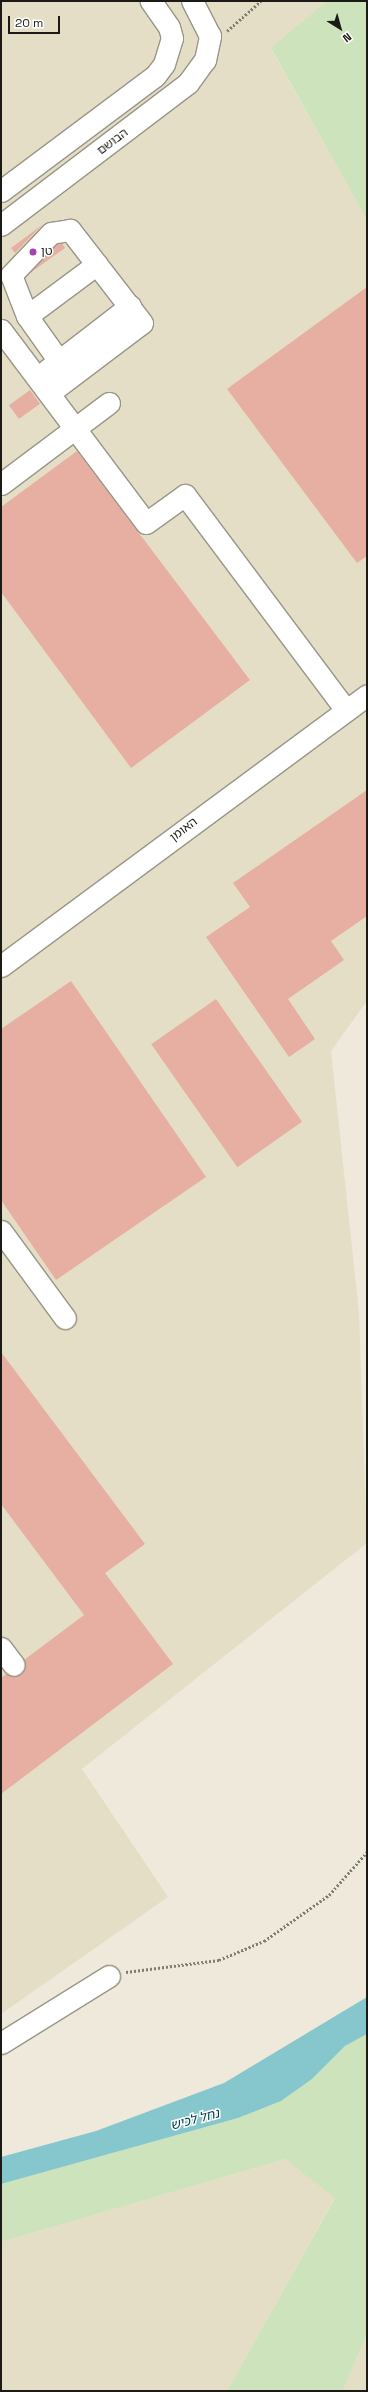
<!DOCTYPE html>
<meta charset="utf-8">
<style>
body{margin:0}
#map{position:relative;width:368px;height:2392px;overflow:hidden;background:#eee9da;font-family:"Space Grotesk","Noto Sans Hebrew",sans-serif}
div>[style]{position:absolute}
.built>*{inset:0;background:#e5dec7}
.green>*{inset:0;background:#cce3bb}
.water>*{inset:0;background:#85c7cd}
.building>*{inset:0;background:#e6afa1;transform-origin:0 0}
.path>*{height:2.5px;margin-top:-1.25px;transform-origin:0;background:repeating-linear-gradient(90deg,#7f7c72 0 2px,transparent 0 4px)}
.roads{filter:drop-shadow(1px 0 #999587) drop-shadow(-1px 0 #999587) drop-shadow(0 1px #999587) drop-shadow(0 -1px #999587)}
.minor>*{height:21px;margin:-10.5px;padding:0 10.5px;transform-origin:10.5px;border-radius:10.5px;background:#fff}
.dots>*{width:11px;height:11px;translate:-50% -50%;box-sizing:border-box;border:2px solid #fff;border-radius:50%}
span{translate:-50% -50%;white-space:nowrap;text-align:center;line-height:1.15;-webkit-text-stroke:3px #fff;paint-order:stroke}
.street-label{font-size:12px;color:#1b1a14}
.poi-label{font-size:12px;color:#1b1a14}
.left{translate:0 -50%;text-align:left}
.water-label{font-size:13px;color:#014247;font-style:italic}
.frame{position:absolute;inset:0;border:2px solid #1b1a14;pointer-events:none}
.north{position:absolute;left:320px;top:8px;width:40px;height:40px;-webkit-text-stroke:3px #fff;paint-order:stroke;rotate:143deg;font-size:11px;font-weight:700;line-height:16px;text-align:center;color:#1b1a14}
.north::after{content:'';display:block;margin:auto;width:14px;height:18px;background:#1b1a14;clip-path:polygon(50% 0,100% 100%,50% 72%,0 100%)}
.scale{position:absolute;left:8px;top:16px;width:52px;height:18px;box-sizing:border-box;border:2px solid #1b1a14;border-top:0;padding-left:5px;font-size:12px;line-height:14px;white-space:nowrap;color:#1b1a14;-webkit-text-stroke:3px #fff;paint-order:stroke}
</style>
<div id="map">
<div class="built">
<div style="clip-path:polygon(1px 1px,327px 1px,271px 49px,367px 220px,367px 1001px,331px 1051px,359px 1313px,367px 1543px,82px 1769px,168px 1897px,1px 2014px)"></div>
<div style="clip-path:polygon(285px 2159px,335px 2197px,227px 2391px,1px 2391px,1px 2242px)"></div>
<div style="clip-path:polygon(367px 2333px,367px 2391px,343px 2391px)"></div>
</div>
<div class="green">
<div style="clip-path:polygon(327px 1px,367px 1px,367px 220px,271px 48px)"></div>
<div style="clip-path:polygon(367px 2034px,367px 2333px,343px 2391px,227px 2391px,335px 2198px,285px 2159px,1px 2242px,1px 2184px,238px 2118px,281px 2101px,312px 2079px,345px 2046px)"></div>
</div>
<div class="water">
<div style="clip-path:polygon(367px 1997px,367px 2034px,345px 2046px,312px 2079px,281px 2101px,238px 2118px,1px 2184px,1px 2157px,96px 2131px,224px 2083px)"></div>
</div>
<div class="building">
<div style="clip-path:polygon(42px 225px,15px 253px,11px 248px)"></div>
<div style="clip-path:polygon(62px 243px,65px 248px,30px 273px,57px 244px)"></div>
<div style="clip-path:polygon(367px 287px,367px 556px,357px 563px,227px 389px)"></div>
<div style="left:30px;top:390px;width:17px;height:26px;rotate:54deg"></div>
<div style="clip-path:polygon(77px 451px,250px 680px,131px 768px,1px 592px,1px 507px)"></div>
<div style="clip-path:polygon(367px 790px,367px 916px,331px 941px,344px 960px,288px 999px,315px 1039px,289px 1057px,206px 937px,250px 907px,233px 883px)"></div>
<div style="clip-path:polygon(71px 981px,206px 1177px,56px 1280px,1px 1200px,1px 1029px)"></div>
<div style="left:216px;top:999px;width:150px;height:79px;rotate:55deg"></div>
<div style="clip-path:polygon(1px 1352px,145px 1544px,105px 1573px,173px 1664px,1px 1794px,1px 1678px,6px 1674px,21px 1675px,25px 1669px,24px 1660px,84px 1615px,1px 1504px)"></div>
</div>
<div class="path">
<div style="left:227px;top:31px;width:45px;rotate:-41.4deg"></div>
<div style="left:126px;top:1972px;width:94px;rotate:-7.4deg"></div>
<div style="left:219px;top:1960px;width:49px;rotate:-22.9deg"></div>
<div style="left:264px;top:1941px;width:80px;rotate:-35.3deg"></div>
<div style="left:329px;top:1895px;width:57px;rotate:-48.5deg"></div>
</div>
<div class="roads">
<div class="minor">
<div style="left:1px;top:191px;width:192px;rotate:-36.8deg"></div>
<div style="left:155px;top:76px;width:15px;rotate:-53deg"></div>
<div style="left:164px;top:64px;width:27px;rotate:-73deg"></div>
<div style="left:172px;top:38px;width:11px;rotate:-105deg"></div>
<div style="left:169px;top:27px;width:32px;rotate:-125deg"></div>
<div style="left:1px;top:225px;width:235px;rotate:-37.2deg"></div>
<div style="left:188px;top:83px;width:29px;rotate:-54deg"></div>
<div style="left:205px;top:60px;width:25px;rotate:-78deg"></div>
<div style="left:210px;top:36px;width:39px;rotate:-117deg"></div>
<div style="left:27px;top:316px;width:87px;rotate:-36.6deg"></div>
<div style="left:1px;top:330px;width:241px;rotate:53.1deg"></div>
<div style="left:146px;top:523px;width:48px;rotate:-35.7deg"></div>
<div style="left:185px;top:495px;width:269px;rotate:53.2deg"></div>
<div style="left:47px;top:370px;width:105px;rotate:-37.6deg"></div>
<div style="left:49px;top:393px;width:116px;rotate:-37deg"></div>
<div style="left:142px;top:323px;width:118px;rotate:-127.7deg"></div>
<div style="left:70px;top:230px;width:19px;rotate:171deg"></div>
<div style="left:51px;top:233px;width:58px;rotate:133.6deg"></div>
<div style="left:11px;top:275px;width:44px;rotate:68.7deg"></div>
<div style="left:27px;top:316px;width:55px;rotate:54.6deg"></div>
<div style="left:1px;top:484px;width:135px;rotate:-36.9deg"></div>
<div style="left:1px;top:966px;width:455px;rotate:-36.5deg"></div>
<div style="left:1px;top:1231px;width:108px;rotate:53.7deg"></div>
<div style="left:1px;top:1648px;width:21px;rotate:53deg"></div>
<div style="left:1px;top:2043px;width:127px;rotate:-31.8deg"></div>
</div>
</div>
<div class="dots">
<div style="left:33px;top:252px;background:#a144ad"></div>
</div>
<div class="street-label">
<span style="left:113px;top:142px;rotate:-37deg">הבושם</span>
<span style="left:184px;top:830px;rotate:-37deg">האומן</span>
</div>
<div class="poi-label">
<span class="left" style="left:41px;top:252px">טן</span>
</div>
<div class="water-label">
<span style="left:195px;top:2120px;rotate:-15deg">נחל לכיש</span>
</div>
<div class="frame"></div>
<div class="north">N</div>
<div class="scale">20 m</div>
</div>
